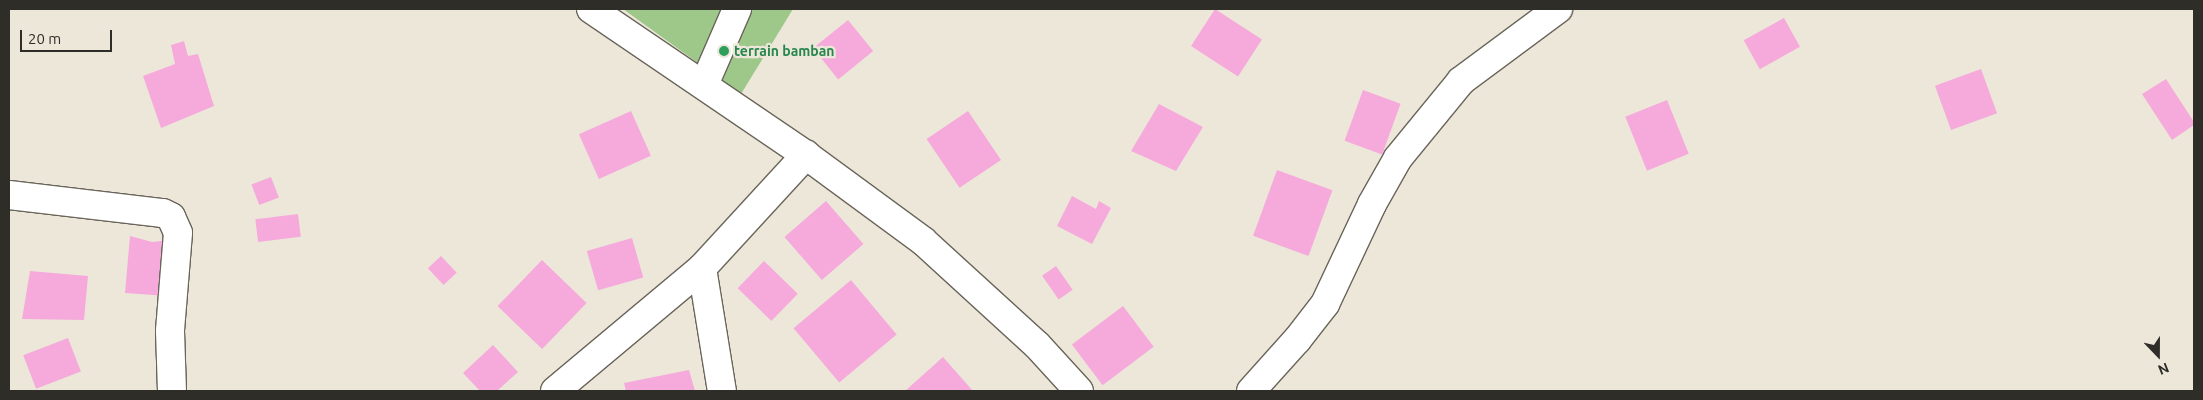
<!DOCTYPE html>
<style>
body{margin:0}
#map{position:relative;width:2203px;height:400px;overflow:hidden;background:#ede7da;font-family:Ubuntu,sans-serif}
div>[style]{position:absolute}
.green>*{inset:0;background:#9ec78a}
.building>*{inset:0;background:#f5aadb;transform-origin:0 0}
.roads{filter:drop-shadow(1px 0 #6a655a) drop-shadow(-1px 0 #6a655a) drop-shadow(0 1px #6a655a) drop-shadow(0 -1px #6a655a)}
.street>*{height:28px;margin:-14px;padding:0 14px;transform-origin:14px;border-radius:14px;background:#fff}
.dots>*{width:14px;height:14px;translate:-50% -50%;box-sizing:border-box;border:2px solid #ede7da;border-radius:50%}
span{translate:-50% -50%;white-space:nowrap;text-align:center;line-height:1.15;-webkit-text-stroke:4.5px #ede7da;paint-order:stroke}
.leisure-label{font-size:14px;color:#27864d;font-weight:700}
.left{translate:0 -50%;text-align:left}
.frame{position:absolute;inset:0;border:10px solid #2f2d28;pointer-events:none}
.north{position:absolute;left:2133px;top:330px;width:50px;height:50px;-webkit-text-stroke:4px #ede7da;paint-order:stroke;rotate:158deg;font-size:14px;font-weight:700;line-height:20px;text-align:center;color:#2f2d28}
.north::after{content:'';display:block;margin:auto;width:18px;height:22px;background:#2f2d28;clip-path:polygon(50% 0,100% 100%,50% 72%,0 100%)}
.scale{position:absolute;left:20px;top:30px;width:92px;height:22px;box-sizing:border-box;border:2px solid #2f2d28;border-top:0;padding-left:6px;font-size:15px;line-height:18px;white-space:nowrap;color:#2f2d28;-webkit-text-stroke:4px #ede7da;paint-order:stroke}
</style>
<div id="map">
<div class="green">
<div style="clip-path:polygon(623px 9px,793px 9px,741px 94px)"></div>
</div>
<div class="building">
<div style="left:1215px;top:9px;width:56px;height:44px;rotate:33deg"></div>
<div style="left:1784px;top:18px;width:33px;height:46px;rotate:61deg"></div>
<div style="left:848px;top:20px;width:40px;height:45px;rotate:51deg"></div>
<div style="clip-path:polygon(184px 41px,188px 56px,198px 54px,214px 106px,161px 128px,143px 76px,175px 64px,171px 45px)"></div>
<div style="left:1981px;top:69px;width:47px;height:49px;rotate:70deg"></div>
<div style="clip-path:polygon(2166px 79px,2194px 122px,2194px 125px,2172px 140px,2142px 94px)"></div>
<div style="left:1363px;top:90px;width:40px;height:54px;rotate:20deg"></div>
<div style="left:1667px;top:100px;width:58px;height:45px;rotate:68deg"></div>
<div style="clip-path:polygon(1159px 104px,1203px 127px,1176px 171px,1131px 151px)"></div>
<div style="left:631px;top:111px;width:49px;height:57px;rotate:66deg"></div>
<div style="left:968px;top:111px;width:59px;height:50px;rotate:56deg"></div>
<div style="left:1277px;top:170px;width:59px;height:70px;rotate:20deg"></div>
<div style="left:271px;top:177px;width:22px;height:21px;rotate:69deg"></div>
<div style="clip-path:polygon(1072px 196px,1096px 209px,1099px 201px,1111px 208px,1092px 244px,1057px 226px)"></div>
<div style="left:826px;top:201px;width:57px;height:55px;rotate:49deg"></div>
<div style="left:298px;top:214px;width:23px;height:43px;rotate:83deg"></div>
<div style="clip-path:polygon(130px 236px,152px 242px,171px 240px,167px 296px,125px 293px)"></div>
<div style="left:632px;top:238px;width:41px;height:47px;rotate:74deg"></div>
<div style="left:441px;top:256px;width:23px;height:18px;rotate:47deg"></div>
<div style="left:542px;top:260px;width:62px;height:64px;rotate:44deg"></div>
<div style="left:764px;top:261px;width:47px;height:38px;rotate:44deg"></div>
<div style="left:1056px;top:266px;width:29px;height:17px;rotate:55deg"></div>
<div style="clip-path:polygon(30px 271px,88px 276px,84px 320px,22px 319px)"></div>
<div style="left:851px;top:280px;width:71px;height:75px;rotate:50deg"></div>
<div style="left:1123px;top:306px;width:51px;height:64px;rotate:53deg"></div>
<div style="left:68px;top:338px;width:36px;height:48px;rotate:69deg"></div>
<div style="clip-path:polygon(493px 345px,518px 372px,497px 391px,480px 391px,463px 373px)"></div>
<div style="clip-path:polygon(943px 357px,973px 391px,905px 391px)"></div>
<div style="clip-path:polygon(689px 370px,695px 391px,626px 391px,624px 383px)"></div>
</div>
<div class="roads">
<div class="street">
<div style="left:591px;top:9px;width:260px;rotate:34.2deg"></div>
<div style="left:806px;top:155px;width:145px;rotate:36.3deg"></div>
<div style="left:923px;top:241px;width:154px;rotate:42.4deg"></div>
<div style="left:1037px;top:345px;width:62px;rotate:47.6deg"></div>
<div style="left:704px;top:85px;width:83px;rotate:-66.5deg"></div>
<div style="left:9px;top:195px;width:155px;rotate:6.7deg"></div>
<div style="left:163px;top:213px;width:9px;rotate:27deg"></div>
<div style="left:171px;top:217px;width:17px;rotate:66deg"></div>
<div style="left:178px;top:233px;width:98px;rotate:94.7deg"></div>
<div style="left:170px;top:331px;width:60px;rotate:88.1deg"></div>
<div style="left:702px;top:268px;width:125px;rotate:80.8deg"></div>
<div style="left:555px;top:391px;width:192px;rotate:-39.9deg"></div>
<div style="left:702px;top:268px;width:154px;rotate:-47.4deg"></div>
<div style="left:1251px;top:391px;width:69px;rotate:-48deg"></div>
<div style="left:1297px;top:340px;width:46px;rotate:-52.1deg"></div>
<div style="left:1325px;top:304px;width:110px;rotate:-64.8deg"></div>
<div style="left:1372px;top:204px;width:53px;rotate:-60.5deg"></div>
<div style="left:1398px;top:158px;width:99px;rotate:-50.7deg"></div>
<div style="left:1461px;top:81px;width:121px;rotate:-36.6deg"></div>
</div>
</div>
<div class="dots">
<div style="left:724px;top:51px;background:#2e9e5b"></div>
</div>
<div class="leisure-label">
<span class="left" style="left:734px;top:51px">terrain bamban</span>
</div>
<div class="frame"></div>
<div class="north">N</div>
<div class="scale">20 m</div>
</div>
